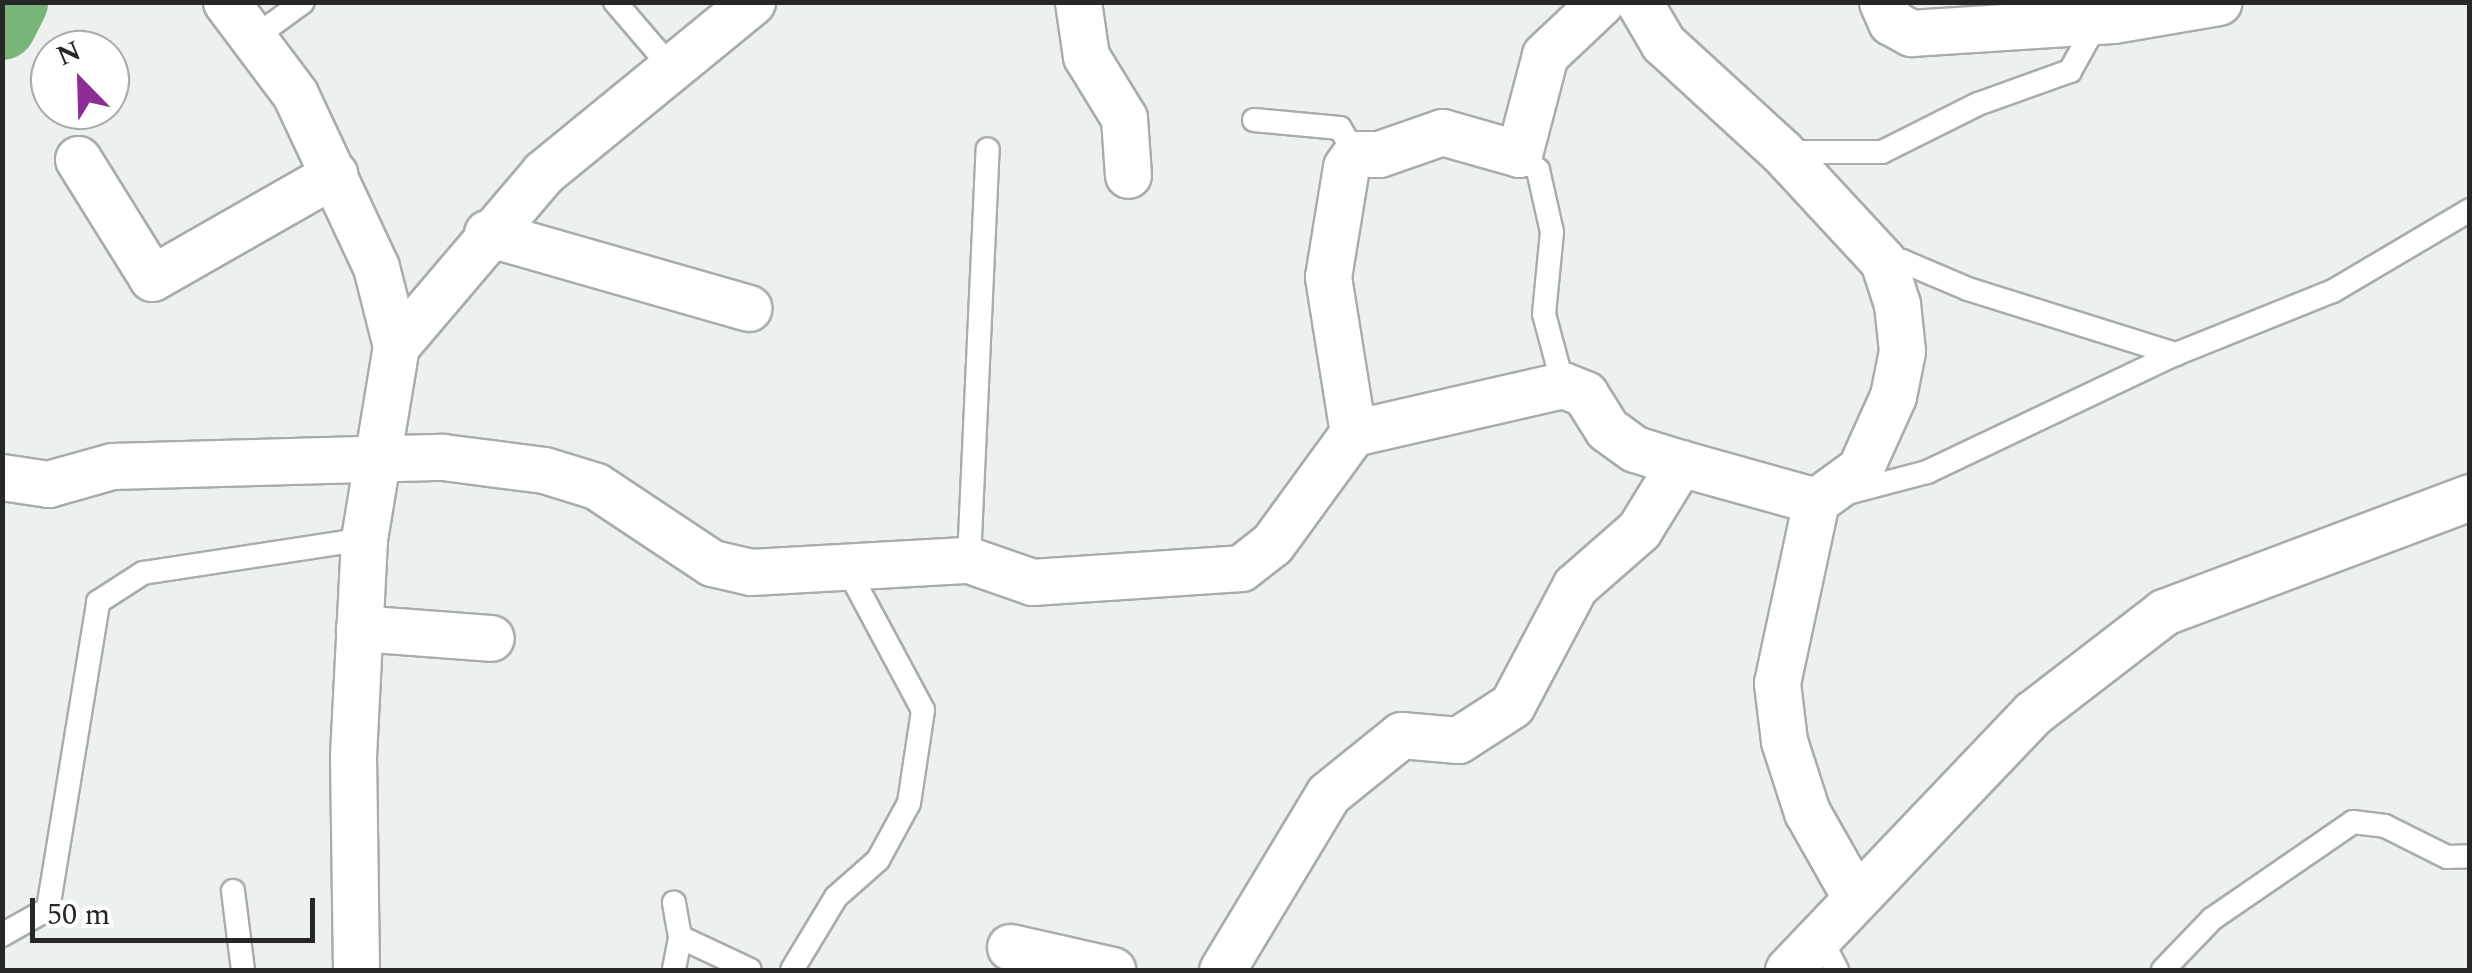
<!DOCTYPE html>
<style>
body{margin:0}
#map{position:relative;width:2472px;height:973px;overflow:hidden;background:#edf1ed;font-family:Spectral,serif}
div>[style]{position:absolute}
.river>*{height:68px;margin:-34px;padding:0 34px;transform-origin:34px;border-radius:34px;background:#79b47b}
.roads{filter:drop-shadow(2px 0 #a9ada9) drop-shadow(-2px 0 #a9ada9) drop-shadow(0 2px #a9ada9) drop-shadow(0 -2px #a9ada9)}
.service>*{height:22px;margin:-11px;padding:0 11px;transform-origin:11px;border-radius:11px;background:#fff}
.minor>*{height:45px;margin:-22.5px;padding:0 22.5px;transform-origin:22.5px;border-radius:22.5px;background:#fff}
span{translate:-50% -50%;white-space:nowrap;text-align:center;line-height:1.15;-webkit-text-stroke:8px #fff;paint-order:stroke}
.frame{position:absolute;inset:0;border:5px solid #262726;pointer-events:none}
.north{position:absolute;left:30px;top:30px;width:100px;height:100px;box-sizing:border-box;background:#fff;border:2px solid #a8a9a8;border-radius:50%;rotate:337deg;font-size:28px;font-weight:700;line-height:40px;text-align:center;color:#262726}
.north::after{content:'';display:block;margin:auto;width:35px;height:45px;background:#8d2c94;clip-path:polygon(50% 0,100% 100%,50% 72%,0 100%)}
.scale{position:absolute;left:30px;top:898px;width:285px;height:45px;box-sizing:border-box;border:5px solid #262726;border-top:0;padding-left:12px;font-size:30px;line-height:35px;white-space:nowrap;color:#262726;-webkit-text-stroke:8px #fff;paint-order:stroke}
</style>
<div id="map">
<div class="river">
<div style="left:2px;top:26px;width:27px;rotate:-63deg"></div>
</div>
<div class="roads">
<div class="service">
<div style="left:615px;top:2px;width:83px;rotate:49.4deg"></div>
<div style="left:255px;top:37px;width:59px;rotate:-36.1deg"></div>
<div style="left:1254px;top:120px;width:86px;rotate:5.3deg"></div>
<div style="left:1340px;top:128px;width:30px;rotate:60deg"></div>
<div style="left:1785px;top:152px;width:97px"></div>
<div style="left:1882px;top:152px;width:107px;rotate:-26.6deg"></div>
<div style="left:1978px;top:104px;width:98px;rotate:-19.7deg"></div>
<div style="left:2070px;top:71px;width:57px;rotate:-60.8deg"></div>
<div style="left:1519px;top:154px;width:25px;rotate:40deg"></div>
<div style="left:1538px;top:170px;width:64px;rotate:77.3deg"></div>
<div style="left:1552px;top:232px;width:82px;rotate:95.6deg"></div>
<div style="left:1544px;top:314px;width:73px;rotate:75deg"></div>
<div style="left:1883px;top:261px;width:19px"></div>
<div style="left:1902px;top:261px;width:72px;rotate:23deg"></div>
<div style="left:1968px;top:289px;width:218px;rotate:17.4deg"></div>
<div style="left:1847px;top:493px;width:83px;rotate:-14.7deg"></div>
<div style="left:1927px;top:472px;width:276px;rotate:-25.4deg"></div>
<div style="left:2176px;top:354px;width:169px;rotate:-21.9deg"></div>
<div style="left:2333px;top:291px;width:159px;rotate:-30.6deg"></div>
<div style="left:969px;top:560px;width:411px;rotate:-87.4deg"></div>
<div style="left:233px;top:891px;width:80px;rotate:82.8deg"></div>
<div style="left:2px;top:935px;width:53px;rotate:-29.5deg"></div>
<div style="left:48px;top:909px;width:311px;rotate:-80.7deg"></div>
<div style="left:98px;top:602px;width:54px;rotate:-32.8deg"></div>
<div style="left:143px;top:573px;width:224px;rotate:-8.7deg"></div>
<div style="left:1819px;top:936px;width:38px;rotate:62deg"></div>
<div style="left:680px;top:937px;width:77px;rotate:25.2deg"></div>
<div style="left:674px;top:969px;width:33px;rotate:-79deg"></div>
<div style="left:680px;top:937px;width:35px;rotate:-100deg"></div>
<div style="left:792px;top:970px;width:85px;rotate:-58.9deg"></div>
<div style="left:836px;top:897px;width:56px;rotate:-41.4deg"></div>
<div style="left:878px;top:860px;width:65px;rotate:-61.5deg"></div>
<div style="left:909px;top:803px;width:94px;rotate:-81.4deg"></div>
<div style="left:923px;top:710px;width:161px;rotate:-118.2deg"></div>
<div style="left:2163px;top:970px;width:71px;rotate:-46.1deg"></div>
<div style="left:2212px;top:919px;width:171px;rotate:-34.5deg"></div>
<div style="left:2353px;top:822px;width:32px;rotate:7deg"></div>
<div style="left:2385px;top:826px;width:69px;rotate:26.6deg"></div>
<div style="left:2447px;top:857px;width:23px;rotate:-2deg"></div>
</div>
<div class="minor">
<div style="left:226px;top:2px;width:115px;rotate:53.1deg"></div>
<div style="left:295px;top:94px;width:191px;rotate:64.9deg"></div>
<div style="left:376px;top:267px;width:81px;rotate:75.8deg"></div>
<div style="left:1078px;top:2px;width:55px;rotate:81.6deg"></div>
<div style="left:1086px;top:56px;width:73px;rotate:58.5deg"></div>
<div style="left:1124px;top:118px;width:57px;rotate:86deg"></div>
<div style="left:1639px;top:2px;width:48px;rotate:59.7deg"></div>
<div style="left:1663px;top:43px;width:160px;rotate:42.5deg"></div>
<div style="left:1781px;top:151px;width:150px;rotate:47.2deg"></div>
<div style="left:1883px;top:261px;width:45px;rotate:72deg"></div>
<div style="left:1897px;top:304px;width:47px;rotate:83.9deg"></div>
<div style="left:1902px;top:351px;width:46px;rotate:101.3deg"></div>
<div style="left:1893px;top:396px;width:80px;rotate:114.3deg"></div>
<div style="left:1860px;top:469px;width:54px;rotate:144deg"></div>
<div style="left:1816px;top:501px;width:186px;rotate:102.1deg"></div>
<div style="left:1777px;top:683px;width:58px;rotate:83.1deg"></div>
<div style="left:1784px;top:741px;width:75px;rotate:72.1deg"></div>
<div style="left:1807px;top:812px;width:95px;rotate:60.5deg"></div>
<div style="left:1882px;top:2px;width:22px;rotate:66deg"></div>
<div style="left:1891px;top:22px;width:23px;rotate:29deg"></div>
<div style="left:1911px;top:33px;width:202px;rotate:-3.7deg"></div>
<div style="left:2113px;top:20px;width:107px;rotate:-9.7deg"></div>
<div style="left:78px;top:159px;width:140px;rotate:58.1deg"></div>
<div style="left:152px;top:278px;width:210px;rotate:-29.7deg"></div>
<div style="left:487px;top:233px;width:272px;rotate:16deg"></div>
<div style="left:1353px;top:433px;width:215px;rotate:-12.9deg"></div>
<div style="left:1563px;top:385px;width:24px;rotate:22deg"></div>
<div style="left:1585px;top:394px;width:41px;rotate:57.8deg"></div>
<div style="left:1607px;top:429px;width:34px;rotate:36deg"></div>
<div style="left:1635px;top:449px;width:47px;rotate:17.3deg"></div>
<div style="left:2px;top:477px;width:47px;rotate:8.7deg"></div>
<div style="left:48px;top:484px;width:66px;rotate:-15.7deg"></div>
<div style="left:112px;top:466px;width:331px;rotate:-1.6deg"></div>
<div style="left:443px;top:457px;width:102px;rotate:7.3deg"></div>
<div style="left:544px;top:470px;width:54px;rotate:17.1deg"></div>
<div style="left:596px;top:486px;width:139px;rotate:33.6deg"></div>
<div style="left:712px;top:563px;width:40px;rotate:13deg"></div>
<div style="left:751px;top:572px;width:218px;rotate:-3.2deg"></div>
<div style="left:969px;top:560px;width:67px;rotate:19.2deg"></div>
<div style="left:1032px;top:582px;width:209px;rotate:-3.8deg"></div>
<div style="left:1241px;top:568px;width:39px;rotate:-38deg"></div>
<div style="left:1272px;top:544px;width:137px;rotate:-53.9deg"></div>
<div style="left:1353px;top:433px;width:158px;rotate:-99.1deg"></div>
<div style="left:1328px;top:277px;width:111px;rotate:-80.7deg"></div>
<div style="left:1346px;top:167px;width:16px;rotate:-55deg"></div>
<div style="left:1355px;top:154px;width:24px"></div>
<div style="left:1379px;top:154px;width:67px;rotate:-19.2deg"></div>
<div style="left:1442px;top:132px;width:80px;rotate:15.9deg"></div>
<div style="left:1519px;top:154px;width:102px;rotate:-75.3deg"></div>
<div style="left:1545px;top:55px;width:77px;rotate:-43.4deg"></div>
<div style="left:359px;top:628px;width:132px;rotate:4.3deg"></div>
<div style="left:1010px;top:947px;width:105px;rotate:12.7deg"></div>
<div style="left:356px;top:970px;width:214px;rotate:-90.8deg"></div>
<div style="left:353px;top:756px;width:217px;rotate:-87.1deg"></div>
<div style="left:364px;top:539px;width:196px;rotate:-80.6deg"></div>
<div style="left:396px;top:346px;width:227px;rotate:-49.6deg"></div>
<div style="left:543px;top:173px;width:270px;rotate:-39.3deg"></div>
<div style="left:1222px;top:970px;width:205px;rotate:-58.9deg"></div>
<div style="left:1328px;top:794px;width:94px;rotate:-38.9deg"></div>
<div style="left:1401px;top:735px;width:57px;rotate:5deg"></div>
<div style="left:1458px;top:740px;width:64px;rotate:-32.9deg"></div>
<div style="left:1512px;top:705px;width:135px;rotate:-62.1deg"></div>
<div style="left:1575px;top:586px;width:85px;rotate:-41.2deg"></div>
<div style="left:1639px;top:530px;width:79px;rotate:-58.5deg"></div>
<div style="left:1680px;top:463px;width:141px;rotate:15.6deg"></div>
<div style="left:1788px;top:970px;width:355px;rotate:-46.4deg"></div>
<div style="left:2033px;top:713px;width:165px;rotate:-37.6deg"></div>
<div style="left:2164px;top:612px;width:327px;rotate:-20.6deg"></div>
</div>
</div>
<div class="frame"></div>
<div class="north">N</div>
<div class="scale">50 m</div>
</div>
